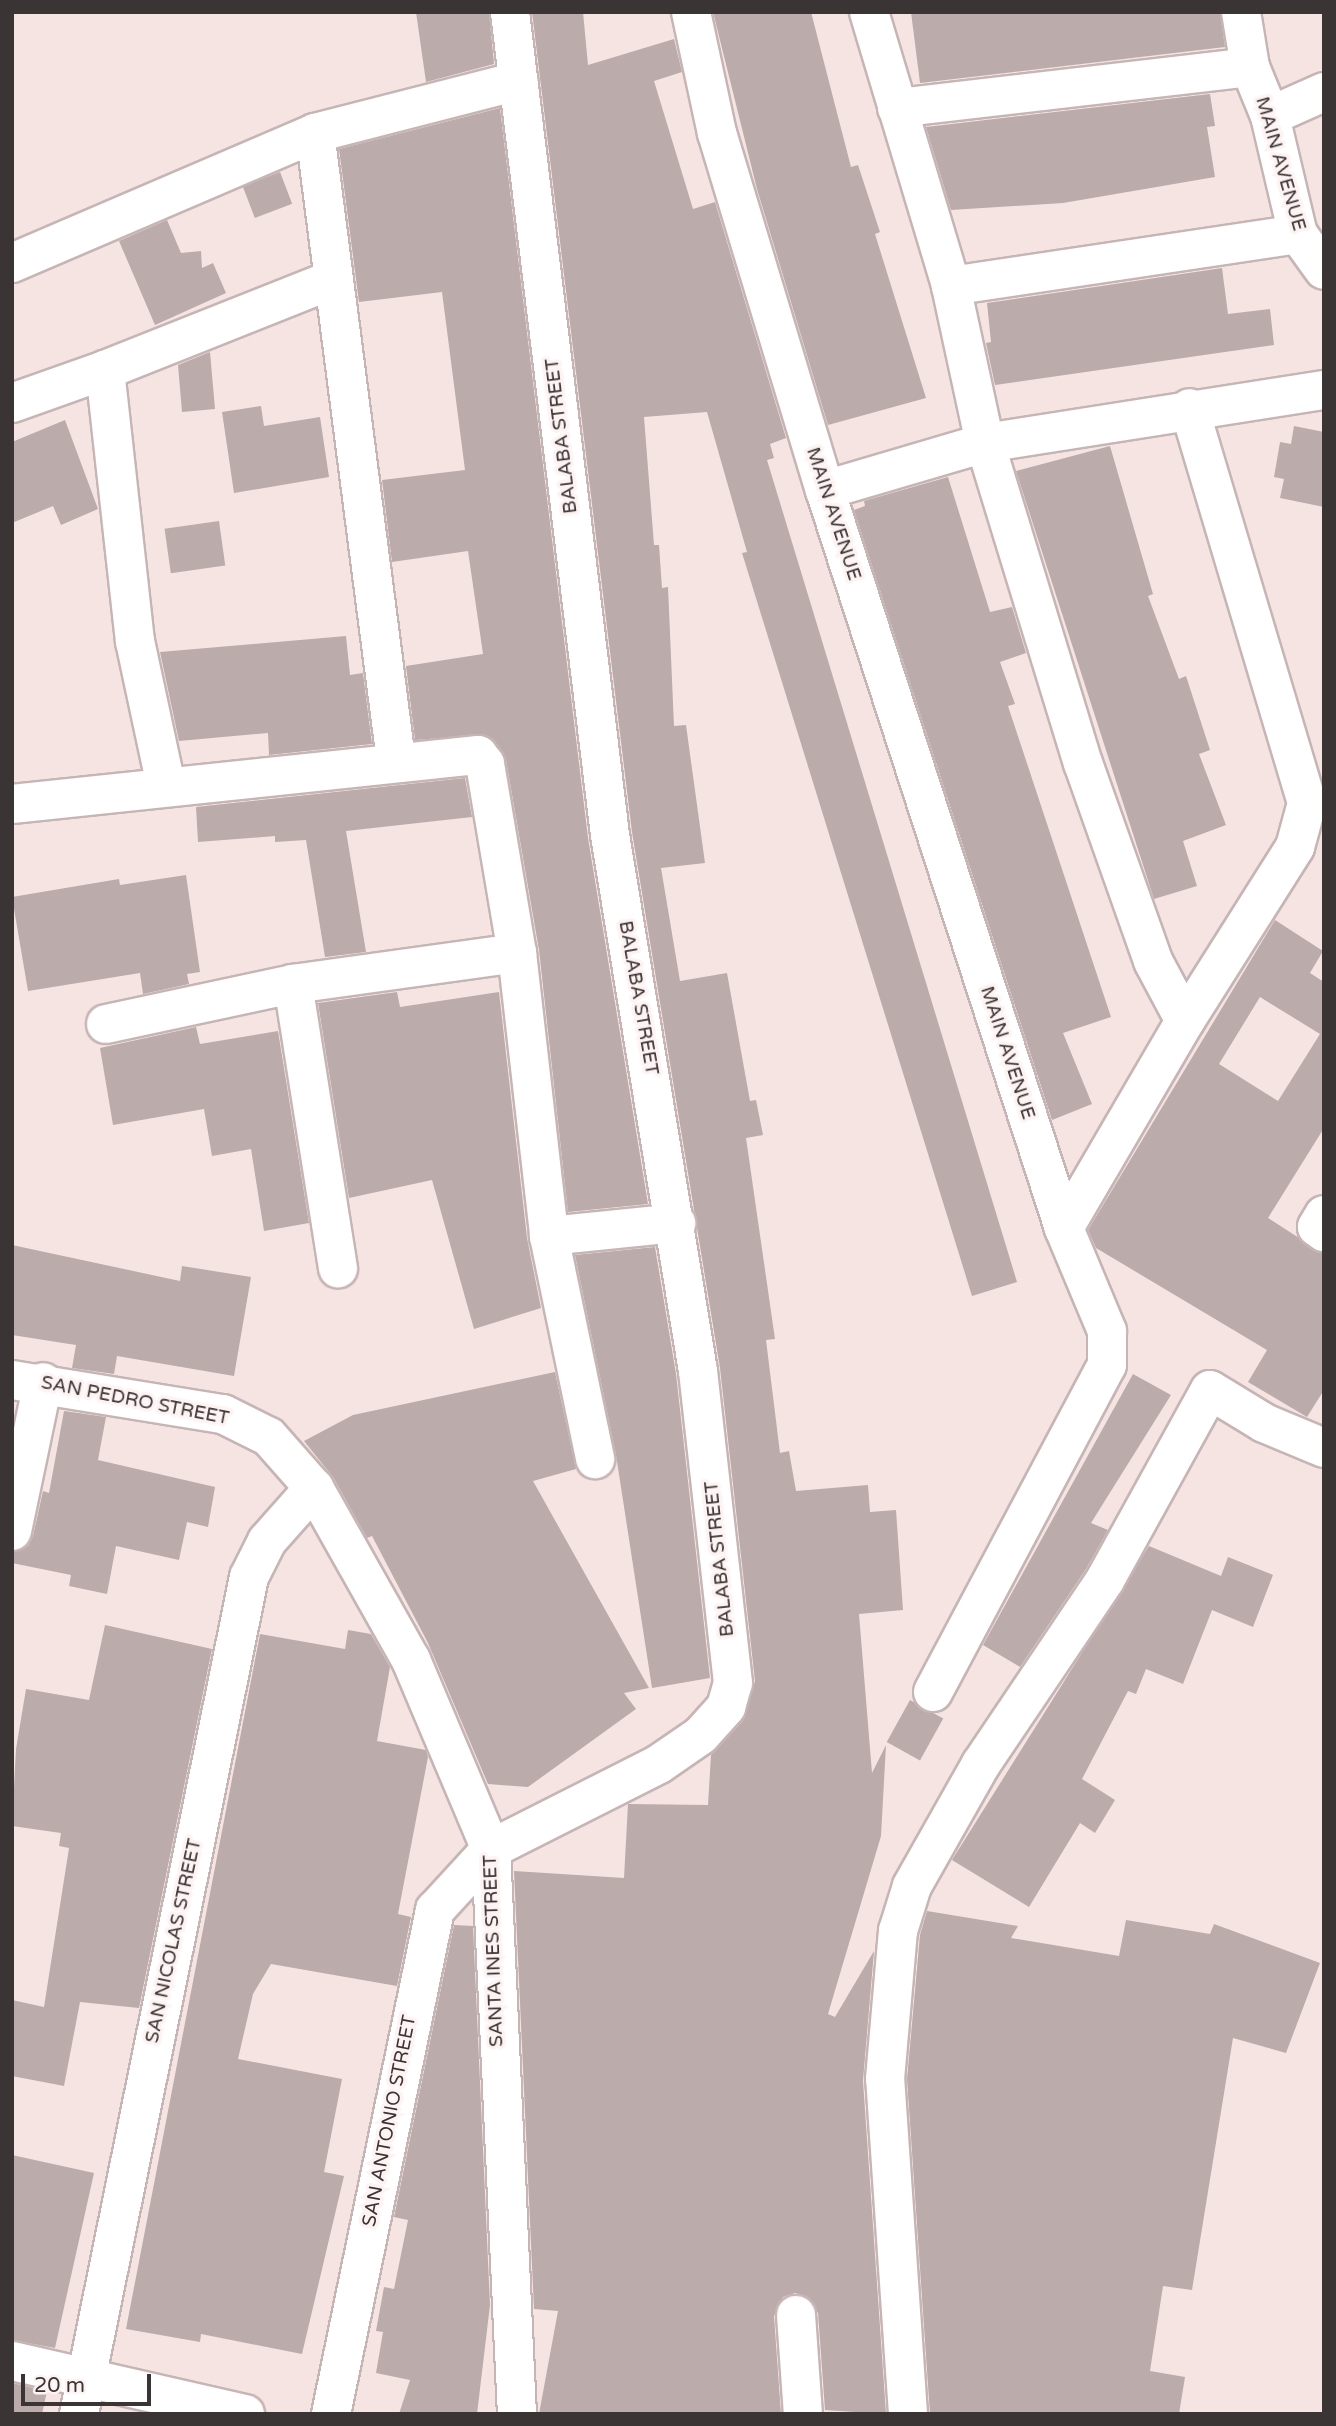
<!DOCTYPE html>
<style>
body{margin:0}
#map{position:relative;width:1336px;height:2426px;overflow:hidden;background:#f6e4e3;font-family:"Varela Round",sans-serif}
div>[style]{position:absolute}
.building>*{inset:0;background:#bcabab;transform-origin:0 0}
.roads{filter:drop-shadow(2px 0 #c7b5b5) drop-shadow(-2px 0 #c7b5b5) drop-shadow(0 2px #c7b5b5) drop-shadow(0 -2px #c7b5b5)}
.minor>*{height:38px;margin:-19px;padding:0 19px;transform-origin:19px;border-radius:19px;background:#fff}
span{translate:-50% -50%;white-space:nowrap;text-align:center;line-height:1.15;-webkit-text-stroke:7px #fef3f3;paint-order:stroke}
.street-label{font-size:19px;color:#3b3434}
.frame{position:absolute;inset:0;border:14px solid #3b3434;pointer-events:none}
.scale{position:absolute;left:21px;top:2374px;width:130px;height:32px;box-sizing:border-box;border:4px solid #3b3434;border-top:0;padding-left:9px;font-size:21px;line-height:24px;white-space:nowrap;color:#3b3434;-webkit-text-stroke:5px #fef3f3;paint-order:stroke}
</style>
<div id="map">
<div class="building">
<div style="clip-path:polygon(416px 12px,489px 12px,494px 64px,426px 82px)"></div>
<div style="clip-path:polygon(532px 12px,583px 12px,588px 65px,674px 39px,682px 72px,654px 81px,693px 209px,715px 202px,786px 438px,770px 444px,774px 458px,767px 460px,1017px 1282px,972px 1296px,742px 553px,747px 552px,707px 412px,644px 417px,654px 545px,659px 545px,662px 588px,668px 587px,674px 726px,686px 725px,705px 863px,661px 868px,680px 981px,727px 973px,750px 1101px,756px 1100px,763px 1135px,746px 1138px,775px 1339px,766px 1340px,780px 1453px,789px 1451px,796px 1491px,868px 1485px,870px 1512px,896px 1510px,903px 1610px,859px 1614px,872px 1773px,886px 1745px,881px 1836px,828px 2014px,835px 2017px,874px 1951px,863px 2081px,886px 2414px,825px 2410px,818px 2313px,806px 2296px,795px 2293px,783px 2297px,774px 2316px,781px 2414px,539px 2414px,558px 2311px,534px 2309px,514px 1871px,624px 1878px,628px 1804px,708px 1805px,711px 1755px,743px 1721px,755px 1681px,720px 1368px,632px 832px)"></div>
<div style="clip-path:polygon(713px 12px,811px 12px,851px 167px,858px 165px,880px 232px,875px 234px,926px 398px,828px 425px,757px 189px)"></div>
<div style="clip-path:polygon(911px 12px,1220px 12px,1225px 47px,920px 83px)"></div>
<div style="clip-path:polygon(1210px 94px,1215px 126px,1207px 127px,1215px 177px,1063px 203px,951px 210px,926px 127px)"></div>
<div style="clip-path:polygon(500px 108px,588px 838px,648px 1204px,568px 1212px,539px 950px,506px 760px,486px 735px,415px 740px,406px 666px,483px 654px,468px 551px,392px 562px,382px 480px,465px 470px,442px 292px,359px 302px,339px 149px)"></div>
<div style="left:280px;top:172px;width:34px;height:40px;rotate:69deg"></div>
<div style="clip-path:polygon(167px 220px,181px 253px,201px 251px,202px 268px,213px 263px,226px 293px,155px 325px,119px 241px)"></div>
<div style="clip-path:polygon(1222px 268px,1228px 314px,1270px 309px,1274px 345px,995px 385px,986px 343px,991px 342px,987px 303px)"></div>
<div style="clip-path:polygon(210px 352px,215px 409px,182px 412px,178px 365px)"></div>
<div style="clip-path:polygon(261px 406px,264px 426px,320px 417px,329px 477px,234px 493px,222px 412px)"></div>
<div style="clip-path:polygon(65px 420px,98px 509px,61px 525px,53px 506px,12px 523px,12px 442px)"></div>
<div style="clip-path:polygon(1294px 426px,1324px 432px,1324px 507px,1280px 498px,1284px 479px,1274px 477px,1280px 442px,1291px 444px)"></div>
<div style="clip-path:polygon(1110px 446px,1153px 594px,1148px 596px,1179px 679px,1186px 676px,1210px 750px,1199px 754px,1226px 825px,1183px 841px,1197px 886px,1154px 899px,1016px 471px)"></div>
<div style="clip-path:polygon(948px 477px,990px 612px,1012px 607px,1026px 653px,1000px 662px,1015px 704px,1008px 706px,1111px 1017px,1063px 1033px,1092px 1104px,1052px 1120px,854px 510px,865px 506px,864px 501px)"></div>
<div style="left:219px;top:521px;width:45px;height:55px;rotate:82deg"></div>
<div style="clip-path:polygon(346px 636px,350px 675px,363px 673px,372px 744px,269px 755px,268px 733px,179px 741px,160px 652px)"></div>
<div style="clip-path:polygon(465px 778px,472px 817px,346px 831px,366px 952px,325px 957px,306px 840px,275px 842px,275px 836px,198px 842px,196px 807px)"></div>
<div style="clip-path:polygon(186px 875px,200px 972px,187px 974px,189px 984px,143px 994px,140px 973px,28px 991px,12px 897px,119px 879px,120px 885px)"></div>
<div style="clip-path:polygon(evenodd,1275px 920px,1323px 951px,1310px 973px,1324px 982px,1324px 1128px,1268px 1218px,1324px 1254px,1324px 1390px,1307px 1417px,1248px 1382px,1267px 1350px,1096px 1248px,1088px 1230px,1275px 920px,1260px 997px,1320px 1034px,1278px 1101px,1219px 1064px,1260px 997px)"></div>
<div style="clip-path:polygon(397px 992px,400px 1007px,499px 992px,527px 1238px,541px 1308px,474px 1329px,432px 1180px,349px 1198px,318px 1003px)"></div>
<div style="clip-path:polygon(196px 1027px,200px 1044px,278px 1031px,309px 1223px,264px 1231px,251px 1149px,212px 1156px,204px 1109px,113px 1125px,100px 1048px)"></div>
<div style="clip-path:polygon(12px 1245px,180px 1281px,182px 1266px,251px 1277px,234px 1376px,117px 1356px,114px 1374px,72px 1368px,76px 1345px,12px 1335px)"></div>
<div style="clip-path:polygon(655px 1247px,676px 1374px,710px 1678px,652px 1688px,616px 1455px,575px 1255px)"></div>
<div style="clip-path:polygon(555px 1372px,576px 1469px,533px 1481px,649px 1688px,624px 1693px,636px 1709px,528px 1787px,488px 1784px,428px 1643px,372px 1536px,367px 1538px,333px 1477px,304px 1441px,353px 1415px)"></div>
<div style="clip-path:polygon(1133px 1374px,1171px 1395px,1091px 1523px,1108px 1530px,1086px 1569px,1020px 1667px,983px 1645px)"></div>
<div style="clip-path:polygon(64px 1411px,106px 1417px,98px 1460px,215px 1487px,208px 1527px,187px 1522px,179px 1560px,116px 1546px,107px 1594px,69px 1586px,71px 1575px,12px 1563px,12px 1552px,28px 1546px,33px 1536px,43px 1491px,49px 1493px)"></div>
<div style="clip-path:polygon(1149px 1546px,1221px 1576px,1228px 1557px,1273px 1575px,1253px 1627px,1212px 1610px,1183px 1684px,1146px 1669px,1136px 1694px,1128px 1691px,1082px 1779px,1115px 1800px,1095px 1833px,1080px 1823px,1029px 1907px,952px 1860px)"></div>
<div style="clip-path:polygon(105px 1625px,212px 1649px,139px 2008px,80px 2002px,64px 2086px,12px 2076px,12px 2000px,44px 2007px,69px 1848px,59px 1846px,61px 1833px,12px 1826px,16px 1749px,26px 1689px,89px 1700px)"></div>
<div style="clip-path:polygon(348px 1630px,371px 1634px,390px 1667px,377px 1741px,426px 1750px,428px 1757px,398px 1914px,411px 1917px,397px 1986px,271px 1964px,253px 1994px,238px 2059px,342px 2079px,324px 2172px,344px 2176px,302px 2354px,201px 2334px,200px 2342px,126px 2329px,260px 1634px,345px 1649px)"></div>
<div style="left:910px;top:1700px;width:38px;height:48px;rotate:29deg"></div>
<div style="clip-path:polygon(927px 1911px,1018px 1926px,1011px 1938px,1119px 1956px,1126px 1920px,1210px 1934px,1214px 1924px,1320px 1963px,1286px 2053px,1233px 2038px,1192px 2290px,1163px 2286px,1150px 2371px,1185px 2377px,1179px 2414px,930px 2414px,907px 2079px,920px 1935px)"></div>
<div style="clip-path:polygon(454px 1925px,473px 1926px,490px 2305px,477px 2414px,399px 2414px,410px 2380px,376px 2373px,383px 2332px,376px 2331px,384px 2287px,394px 2289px,408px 2220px,394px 2217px)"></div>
<div style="clip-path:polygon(12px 2155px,94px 2173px,55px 2348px,12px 2340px)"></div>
<div style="clip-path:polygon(12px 2383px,47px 2391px,42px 2414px,12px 2414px)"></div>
</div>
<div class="roads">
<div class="minor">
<div style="left:691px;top:12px;width:124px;rotate:77.9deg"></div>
<div style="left:717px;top:133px;width:373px;rotate:73.2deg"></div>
<div style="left:825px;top:490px;width:776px;rotate:72.06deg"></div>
<div style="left:1064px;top:1228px;width:240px;rotate:-59.7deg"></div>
<div style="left:1185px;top:1021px;width:206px;rotate:-57.7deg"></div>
<div style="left:1295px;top:847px;width:46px;rotate:-74.7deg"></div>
<div style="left:1307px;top:803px;width:412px;rotate:-106.6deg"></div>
<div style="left:869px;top:12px;width:286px;rotate:73.3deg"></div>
<div style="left:951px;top:286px;width:161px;rotate:77.8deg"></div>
<div style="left:985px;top:443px;width:335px;rotate:73deg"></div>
<div style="left:1083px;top:763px;width:210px;rotate:70.5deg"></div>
<div style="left:1153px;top:961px;width:68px;rotate:61.9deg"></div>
<div style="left:1241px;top:12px;width:56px;rotate:80.7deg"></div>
<div style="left:1250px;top:67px;width:53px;rotate:67.8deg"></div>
<div style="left:1270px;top:116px;width:121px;rotate:76.7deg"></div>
<div style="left:1298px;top:234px;width:44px;rotate:54.2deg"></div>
<div style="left:897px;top:108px;width:355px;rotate:-6.6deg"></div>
<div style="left:1270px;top:116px;width:59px;rotate:-24deg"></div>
<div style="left:315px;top:133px;width:632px;rotate:82.64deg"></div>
<div style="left:12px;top:263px;width:330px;rotate:-23.2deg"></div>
<div style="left:315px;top:133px;width:210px;rotate:-14.4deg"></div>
<div style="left:951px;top:286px;width:351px;rotate:-8.5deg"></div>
<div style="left:105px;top:370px;width:246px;rotate:-21.7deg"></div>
<div style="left:12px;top:403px;width:99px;rotate:-19.5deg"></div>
<div style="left:105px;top:370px;width:273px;rotate:83.7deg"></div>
<div style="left:135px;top:641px;width:148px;rotate:77.9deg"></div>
<div style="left:825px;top:490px;width:167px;rotate:-16.4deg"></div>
<div style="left:985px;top:443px;width:343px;rotate:-8.9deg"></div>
<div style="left:12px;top:804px;width:469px;rotate:-6deg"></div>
<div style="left:478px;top:755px;width:11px;rotate:52deg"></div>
<div style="left:485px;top:764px;width:192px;rotate:80.4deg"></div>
<div style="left:517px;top:953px;width:285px;rotate:83.5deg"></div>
<div style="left:549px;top:1236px;width:228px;rotate:78.3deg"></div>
<div style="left:293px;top:984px;width:288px;rotate:81deg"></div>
<div style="left:106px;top:1024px;width:191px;rotate:-12.1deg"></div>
<div style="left:293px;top:984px;width:226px;rotate:-7.9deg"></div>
<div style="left:1324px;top:1215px;width:14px;rotate:120deg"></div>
<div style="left:1317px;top:1227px;width:9px;rotate:36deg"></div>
<div style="left:549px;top:1236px;width:128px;rotate:-5.8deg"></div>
<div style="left:12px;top:1380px;width:214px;rotate:9.2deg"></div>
<div style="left:223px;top:1414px;width:51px;rotate:26.6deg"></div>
<div style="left:269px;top:1437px;width:68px;rotate:48.6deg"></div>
<div style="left:314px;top:1488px;width:197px;rotate:60.6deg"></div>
<div style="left:411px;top:1660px;width:205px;rotate:67.1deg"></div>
<div style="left:491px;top:1849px;width:566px;rotate:87.37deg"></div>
<div style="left:12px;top:1531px;width:152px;rotate:-78.2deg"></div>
<div style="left:933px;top:1692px;width:370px;rotate:-62deg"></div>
<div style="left:1107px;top:1365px;width:34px;rotate:-90deg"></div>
<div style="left:1107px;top:1331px;width:112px;rotate:-112.7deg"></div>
<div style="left:796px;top:2315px;width:99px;rotate:86deg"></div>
<div style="left:12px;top:2361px;width:239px;rotate:12.8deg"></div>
<div style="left:79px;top:2414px;width:854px;rotate:-78.52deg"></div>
<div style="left:249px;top:1577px;width:40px;rotate:-63.4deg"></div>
<div style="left:267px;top:1541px;width:71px;rotate:-48.4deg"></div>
<div style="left:331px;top:2414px;width:515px;rotate:-78.34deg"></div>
<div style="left:435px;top:1910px;width:83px;rotate:-47.4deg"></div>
<div style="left:491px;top:1849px;width:188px;rotate:-26.8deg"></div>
<div style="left:659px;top:1764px;width:51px;rotate:-34.6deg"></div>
<div style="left:701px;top:1735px;width:38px;rotate:-48deg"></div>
<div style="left:726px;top:1707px;width:25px;rotate:-74deg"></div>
<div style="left:733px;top:1683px;width:314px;rotate:-96.4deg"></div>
<div style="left:698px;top:1371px;width:543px;rotate:-99.32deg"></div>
<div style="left:610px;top:835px;width:829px;rotate:-96.93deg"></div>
<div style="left:908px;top:2414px;width:336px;rotate:-93.9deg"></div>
<div style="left:885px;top:2079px;width:149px;rotate:-85deg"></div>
<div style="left:898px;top:1931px;width:47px;rotate:-72.7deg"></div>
<div style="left:912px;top:1886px;width:140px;rotate:-60.5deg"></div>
<div style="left:981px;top:1764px;width:222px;rotate:-56deg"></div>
<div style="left:1105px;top:1580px;width:217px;rotate:-61.1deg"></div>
<div style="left:1210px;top:1390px;width:63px;rotate:31.4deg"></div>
<div style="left:1264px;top:1423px;width:65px;rotate:22.6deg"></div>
</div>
</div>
<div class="street-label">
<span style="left:1280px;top:164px;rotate:74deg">MAIN AVENUE</span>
<span style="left:562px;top:436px;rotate:-97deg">BALABA STREET</span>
<span style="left:833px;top:514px;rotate:72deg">MAIN AVENUE</span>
<span style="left:638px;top:998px;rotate:80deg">BALABA STREET</span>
<span style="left:1007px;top:1053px;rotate:72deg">MAIN AVENUE</span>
<span style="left:135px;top:1401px;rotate:11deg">SAN PEDRO STREET</span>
<span style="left:720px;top:1559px;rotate:-96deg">BALABA STREET</span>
<span style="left:174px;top:1941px;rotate:-78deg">SAN NICOLAS STREET</span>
<span style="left:494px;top:1951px;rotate:-92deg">SANTA INES STREET</span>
<span style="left:390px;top:2121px;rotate:-79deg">SAN ANTONIO STREET</span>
</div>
<div class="frame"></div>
<div class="scale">20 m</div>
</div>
